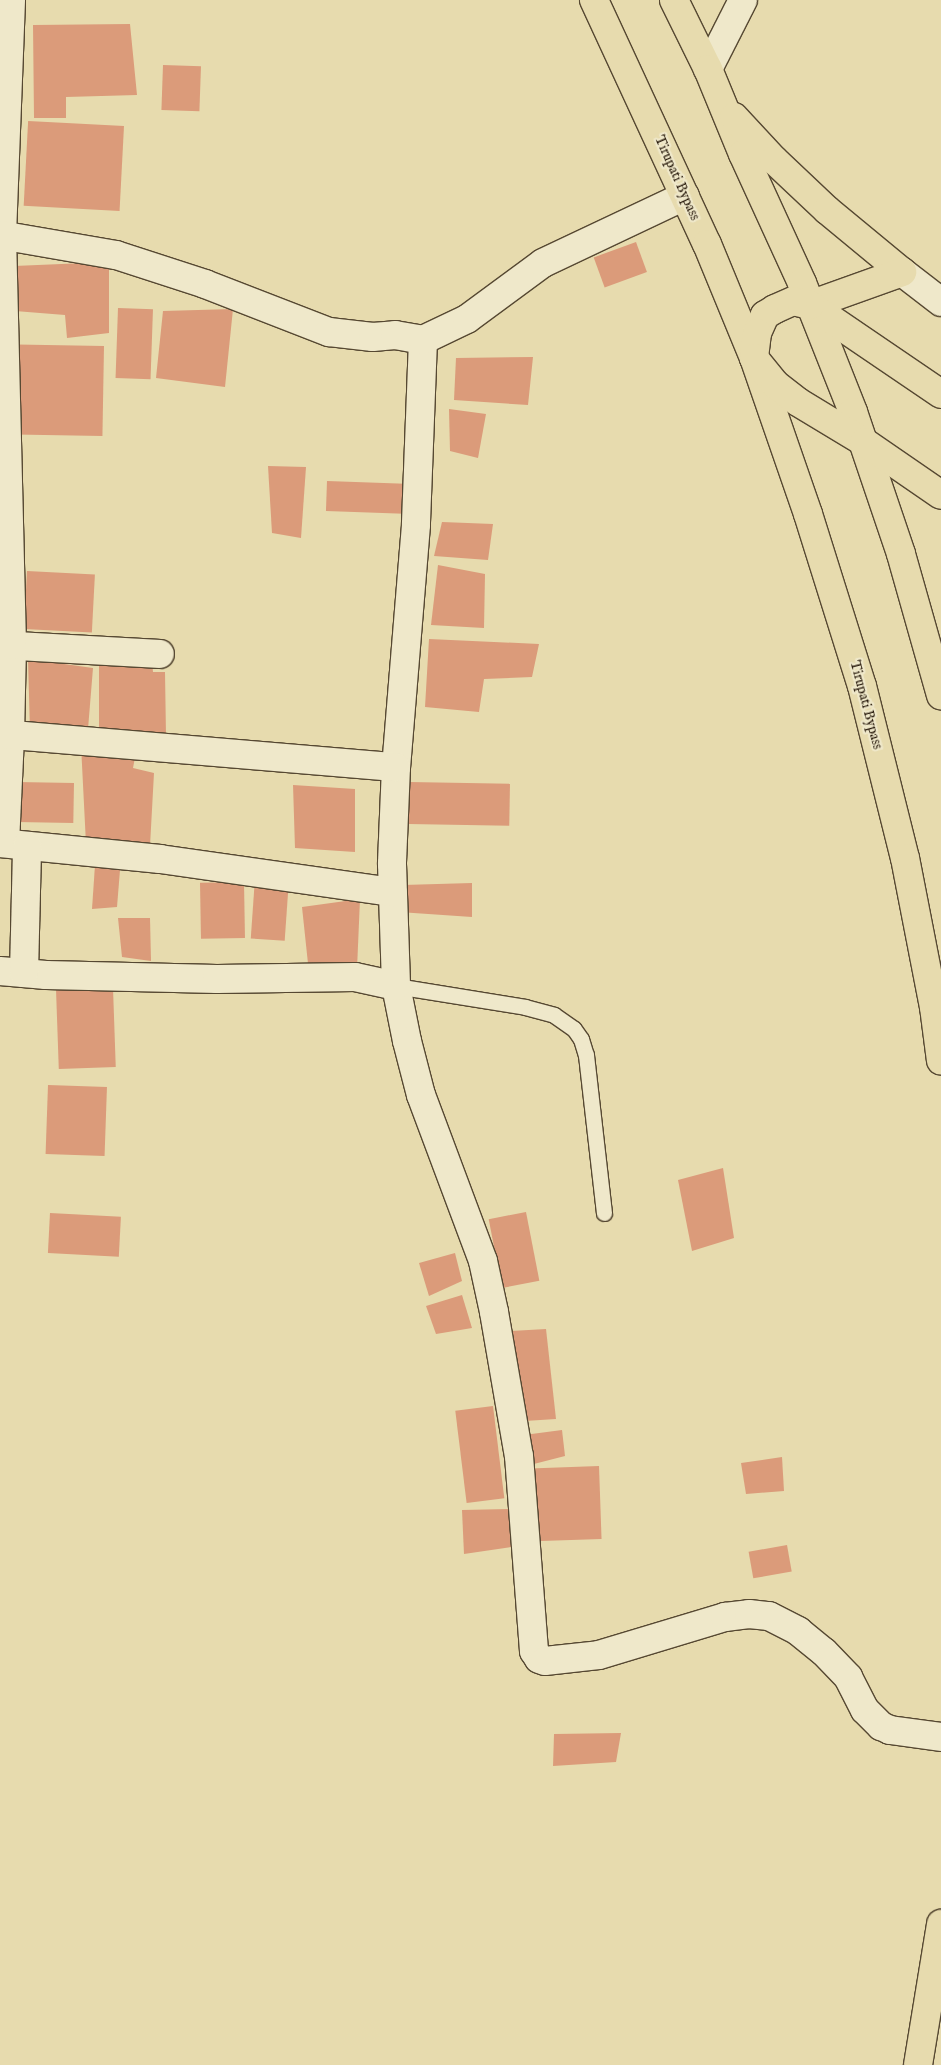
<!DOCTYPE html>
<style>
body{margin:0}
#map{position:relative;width:941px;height:2065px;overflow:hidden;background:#e7dbae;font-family:"IM FELL English",serif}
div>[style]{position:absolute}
.building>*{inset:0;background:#db9b7a;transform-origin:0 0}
.roads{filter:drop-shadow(1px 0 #564832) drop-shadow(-1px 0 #564832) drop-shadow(0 1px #564832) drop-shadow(0 -1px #564832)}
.lane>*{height:15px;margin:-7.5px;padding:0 7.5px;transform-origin:7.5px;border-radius:7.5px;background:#efe8ca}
.street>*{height:28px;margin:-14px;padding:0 14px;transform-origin:14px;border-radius:14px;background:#efe8ca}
.secondary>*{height:28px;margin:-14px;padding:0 14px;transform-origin:14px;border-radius:14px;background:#efe8ca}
.highway>*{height:28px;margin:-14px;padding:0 14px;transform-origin:14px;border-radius:14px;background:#e7dbae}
span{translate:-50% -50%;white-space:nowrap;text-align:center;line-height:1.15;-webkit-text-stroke:4.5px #efe8ca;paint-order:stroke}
.street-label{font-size:14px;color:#251709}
</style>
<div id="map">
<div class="building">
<div style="clip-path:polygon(130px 24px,137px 95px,66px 97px,66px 118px,34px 118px,33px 25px)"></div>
<div style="left:163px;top:65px;width:38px;height:45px;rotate:2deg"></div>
<div style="left:124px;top:126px;width:85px;height:96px;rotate:93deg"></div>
<div style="left:636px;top:242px;width:32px;height:45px;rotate:70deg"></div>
<div style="clip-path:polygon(109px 262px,109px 333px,67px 338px,65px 315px,15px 311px,14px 266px)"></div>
<div style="left:118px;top:308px;width:35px;height:70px;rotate:2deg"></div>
<div style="clip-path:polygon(233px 309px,225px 387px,156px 378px,163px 311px)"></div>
<div style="left:104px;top:346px;width:90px;height:87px;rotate:91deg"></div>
<div style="clip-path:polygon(533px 357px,528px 405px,454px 400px,456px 358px)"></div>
<div style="clip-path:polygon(449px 409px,486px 414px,478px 458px,450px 451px)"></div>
<div style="clip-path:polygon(268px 466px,306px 467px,301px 538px,272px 533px)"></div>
<div style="left:327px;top:481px;width:78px;height:30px;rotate:2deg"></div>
<div style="clip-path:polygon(442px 522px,493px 524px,488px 560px,434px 556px)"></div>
<div style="clip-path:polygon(438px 565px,485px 574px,484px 628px,431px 625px)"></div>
<div style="left:27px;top:571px;width:68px;height:58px;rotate:3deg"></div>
<div style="clip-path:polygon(429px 639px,539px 644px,532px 677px,484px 679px,479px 712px,425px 707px)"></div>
<div style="clip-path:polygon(28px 659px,93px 668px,88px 729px,30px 731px)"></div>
<div style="clip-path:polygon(99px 662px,152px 662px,153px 672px,165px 672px,166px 736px,99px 728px)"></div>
<div style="clip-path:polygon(81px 745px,136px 752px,133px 768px,154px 773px,150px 846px,86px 844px)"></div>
<div style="left:17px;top:782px;width:57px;height:40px;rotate:1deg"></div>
<div style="left:409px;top:782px;width:101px;height:42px;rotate:1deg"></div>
<div style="clip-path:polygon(293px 785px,355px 789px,355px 852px,295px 848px)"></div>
<div style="clip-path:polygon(95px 865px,120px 870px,117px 907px,92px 909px)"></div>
<div style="left:289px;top:879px;width:62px;height:34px;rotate:94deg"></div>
<div style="left:244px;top:882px;width:56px;height:44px;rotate:89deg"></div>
<div style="clip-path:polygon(472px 883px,472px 917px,399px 912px,403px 885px)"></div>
<div style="clip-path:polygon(360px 899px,357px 969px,309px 973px,302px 907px)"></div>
<div style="clip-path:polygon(118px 918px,150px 918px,151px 961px,122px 957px)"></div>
<div style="left:113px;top:988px;width:79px;height:57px;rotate:88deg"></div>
<div style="left:48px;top:1085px;width:59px;height:69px;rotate:2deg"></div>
<div style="clip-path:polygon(723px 1168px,734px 1238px,692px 1251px,678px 1180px)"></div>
<div style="left:526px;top:1212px;width:70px;height:38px;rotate:79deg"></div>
<div style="left:50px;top:1213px;width:71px;height:40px;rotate:3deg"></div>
<div style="clip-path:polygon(455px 1253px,462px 1281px,429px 1296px,419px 1263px)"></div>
<div style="clip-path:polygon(462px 1295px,472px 1328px,436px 1334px,426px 1306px)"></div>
<div style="clip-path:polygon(546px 1329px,556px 1419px,525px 1421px,511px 1331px)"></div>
<div style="left:493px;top:1406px;width:93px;height:38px;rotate:83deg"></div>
<div style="clip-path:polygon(562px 1430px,565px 1456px,526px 1466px,524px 1435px)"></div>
<div style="clip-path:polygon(782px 1457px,784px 1491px,746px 1494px,741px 1463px)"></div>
<div style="left:599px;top:1466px;width:73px;height:76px;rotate:88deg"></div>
<div style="clip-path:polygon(509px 1509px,511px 1547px,464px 1554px,462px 1510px)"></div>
<div style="left:787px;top:1545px;width:27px;height:39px;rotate:80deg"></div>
<div style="clip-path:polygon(621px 1733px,616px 1762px,553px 1766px,554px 1734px)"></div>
</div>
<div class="roads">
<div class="lane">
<div style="left:396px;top:986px;width:131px;rotate:9.2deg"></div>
<div style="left:525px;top:1007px;width:30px;rotate:15deg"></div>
<div style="left:554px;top:1015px;width:24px;rotate:35deg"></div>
<div style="left:574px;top:1029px;width:12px;rotate:55deg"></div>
<div style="left:581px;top:1039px;width:17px;rotate:73deg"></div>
<div style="left:586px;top:1055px;width:159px;rotate:83.5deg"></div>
</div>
<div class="street">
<div style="left:423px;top:340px;width:185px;rotate:92.2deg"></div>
<div style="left:416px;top:525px;width:243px;rotate:94.7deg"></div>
<div style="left:396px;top:767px;width:97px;rotate:92.4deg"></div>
<div style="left:392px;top:864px;width:122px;rotate:88.1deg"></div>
<div style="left:396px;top:986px;width:56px;rotate:78.7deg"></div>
<div style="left:407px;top:1041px;width:56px;rotate:75.5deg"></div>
<div style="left:421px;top:1095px;width:177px;rotate:69.5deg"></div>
<div style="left:483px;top:1261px;width:52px;rotate:77.8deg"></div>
<div style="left:494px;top:1312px;width:146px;rotate:80.2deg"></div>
<div style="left:519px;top:1456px;width:196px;rotate:85.6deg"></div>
<div style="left:534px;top:1651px;width:9px;rotate:58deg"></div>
<div style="left:539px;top:1659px;width:6px;rotate:18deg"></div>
<div style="left:545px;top:1661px;width:54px;rotate:-6.3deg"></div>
<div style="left:599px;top:1655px;width:132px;rotate:-16.8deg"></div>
<div style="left:725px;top:1617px;width:24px;rotate:-7deg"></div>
<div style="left:749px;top:1614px;width:20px;rotate:6deg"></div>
<div style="left:769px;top:1616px;width:33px;rotate:27deg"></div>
<div style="left:798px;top:1631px;width:33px;rotate:39deg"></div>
<div style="left:824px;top:1652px;width:35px;rotate:46deg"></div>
<div style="left:848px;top:1677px;width:37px;rotate:63deg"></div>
<div style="left:865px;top:1710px;width:23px;rotate:45deg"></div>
<div style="left:881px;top:1726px;width:10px;rotate:24deg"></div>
<div style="left:890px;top:1730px;width:51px;rotate:7.8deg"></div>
<div style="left:0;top:645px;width:160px;rotate:3.2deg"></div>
<div style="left:0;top:734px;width:397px;rotate:4.8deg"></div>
<div style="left:0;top:843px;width:161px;rotate:5.7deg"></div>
<div style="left:160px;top:859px;width:235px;rotate:8.1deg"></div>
<div style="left:5px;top:843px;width:108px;rotate:-87.3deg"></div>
<div style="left:10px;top:735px;width:90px;rotate:-88.7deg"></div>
<div style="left:12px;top:645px;width:410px;rotate:-91.4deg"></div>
<div style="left:2px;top:235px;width:235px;rotate:-87.8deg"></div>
<div style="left:0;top:971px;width:46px;rotate:5deg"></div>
<div style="left:46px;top:975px;width:171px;rotate:1.3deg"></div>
<div style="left:217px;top:979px;width:138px;rotate:-0.8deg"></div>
<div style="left:355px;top:977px;width:42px;rotate:12.4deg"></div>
<div style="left:24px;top:973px;width:127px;rotate:-88.6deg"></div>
</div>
<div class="secondary">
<div style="left:708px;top:69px;width:77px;rotate:-63.1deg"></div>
<div style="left:0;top:235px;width:118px;rotate:9.8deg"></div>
<div style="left:116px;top:255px;width:94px;rotate:18deg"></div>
<div style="left:205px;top:284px;width:133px;rotate:21.2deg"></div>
<div style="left:329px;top:332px;width:44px;rotate:6.5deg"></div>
<div style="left:373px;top:337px;width:22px;rotate:-5deg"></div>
<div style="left:395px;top:335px;width:28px;rotate:10deg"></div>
<div style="left:423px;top:340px;width:49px;rotate:-25.5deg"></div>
<div style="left:467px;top:319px;width:94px;rotate:-36.4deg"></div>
<div style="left:543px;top:263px;width:157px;rotate:-25.3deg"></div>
<div style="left:902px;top:272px;width:49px;rotate:37.6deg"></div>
</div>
<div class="highway">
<div style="left:594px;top:0;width:269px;rotate:65.2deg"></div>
<div style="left:707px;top:244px;width:123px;rotate:67.6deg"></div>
<div style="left:754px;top:358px;width:165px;rotate:70.9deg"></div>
<div style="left:808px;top:514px;width:180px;rotate:72.6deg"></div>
<div style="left:862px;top:686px;width:177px;rotate:76deg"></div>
<div style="left:905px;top:858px;width:152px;rotate:79deg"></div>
<div style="left:934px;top:1007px;width:54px;rotate:82.6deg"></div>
<div style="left:674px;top:0;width:77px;rotate:63.8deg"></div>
<div style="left:708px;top:69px;width:92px;rotate:67.6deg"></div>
<div style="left:743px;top:154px;width:142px;rotate:65.4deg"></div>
<div style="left:802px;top:283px;width:139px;rotate:68.4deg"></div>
<div style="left:853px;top:412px;width:150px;rotate:71.3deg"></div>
<div style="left:901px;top:554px;width:147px;rotate:74.2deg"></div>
<div style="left:734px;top:117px;width:59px;rotate:47.1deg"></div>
<div style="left:774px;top:160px;width:73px;rotate:43.3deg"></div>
<div style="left:827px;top:210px;width:97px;rotate:39.6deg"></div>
<div style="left:810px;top:305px;width:98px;rotate:-19.7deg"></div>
<div style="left:941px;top:394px;width:158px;rotate:-145.8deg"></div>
<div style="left:810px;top:305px;width:17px;rotate:-167deg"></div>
<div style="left:793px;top:301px;width:20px;rotate:156deg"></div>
<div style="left:775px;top:309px;width:12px;rotate:149deg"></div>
<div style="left:765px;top:315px;width:20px;rotate:114deg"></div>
<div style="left:757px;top:333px;width:25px;rotate:97deg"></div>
<div style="left:754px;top:358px;width:33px;rotate:51deg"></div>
<div style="left:775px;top:384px;width:29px;rotate:38deg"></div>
<div style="left:798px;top:402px;width:77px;rotate:31.2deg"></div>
<div style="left:864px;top:442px;width:93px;rotate:34.5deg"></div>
<div style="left:918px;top:2065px;width:143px;rotate:-80.7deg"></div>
</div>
</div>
<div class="street-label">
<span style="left:677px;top:178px;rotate:66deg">Tirupati Bypass</span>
<span style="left:866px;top:705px;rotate:75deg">Tirupati Bypass</span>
</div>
</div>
